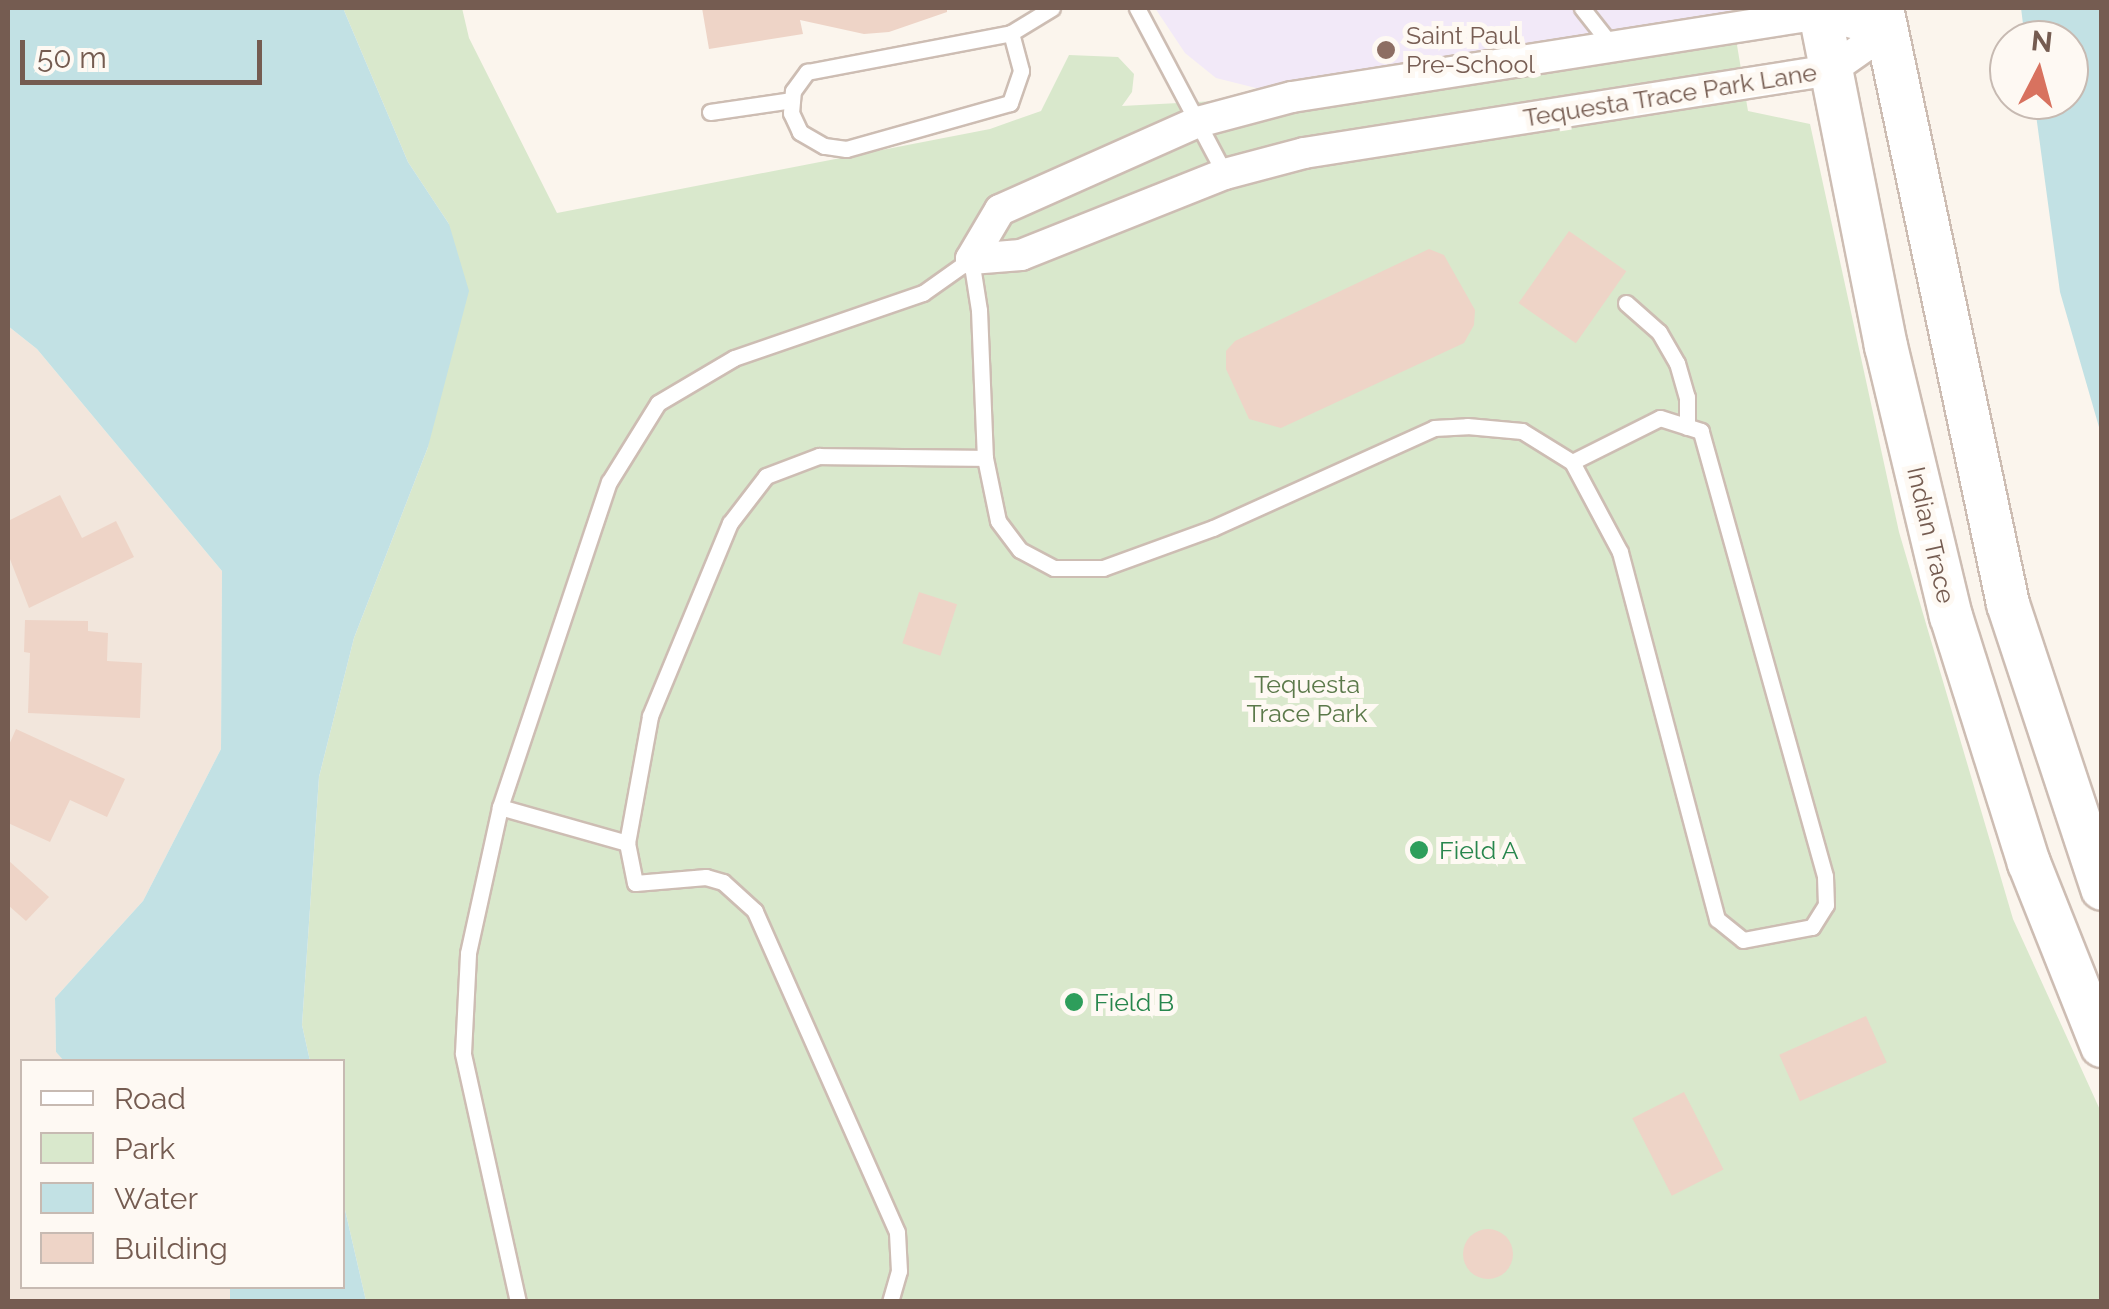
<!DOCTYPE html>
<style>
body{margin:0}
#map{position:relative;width:2109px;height:1309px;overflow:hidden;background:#fbf5ed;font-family:Raleway,sans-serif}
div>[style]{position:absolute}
.residential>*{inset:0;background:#f2e6dc}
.education>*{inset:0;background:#f2e9f8}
.green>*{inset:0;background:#d9e8cc}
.water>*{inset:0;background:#c2e1e4}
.building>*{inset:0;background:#eed4c7;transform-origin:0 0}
.round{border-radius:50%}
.roads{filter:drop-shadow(2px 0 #cdbdb3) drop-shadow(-2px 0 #cdbdb3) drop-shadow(0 2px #cdbdb3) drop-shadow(0 -2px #cdbdb3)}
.lane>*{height:15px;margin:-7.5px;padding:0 7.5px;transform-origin:7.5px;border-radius:7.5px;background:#fff}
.street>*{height:30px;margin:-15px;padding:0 15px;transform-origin:15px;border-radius:15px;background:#fff}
.secondary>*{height:42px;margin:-21px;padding:0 21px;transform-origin:21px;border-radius:21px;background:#fff}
.dots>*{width:28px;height:28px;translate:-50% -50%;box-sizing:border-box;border:5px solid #fef9f3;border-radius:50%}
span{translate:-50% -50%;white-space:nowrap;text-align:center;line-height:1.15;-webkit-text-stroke:10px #fef9f3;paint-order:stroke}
.education-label{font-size:25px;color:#785e54}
.left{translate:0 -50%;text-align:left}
.street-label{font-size:25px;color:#755c51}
.park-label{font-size:25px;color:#5b794a}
.leisure-label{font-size:25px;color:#27864d}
.frame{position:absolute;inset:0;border:10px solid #755c51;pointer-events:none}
.legend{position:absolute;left:20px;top:1059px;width:325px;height:230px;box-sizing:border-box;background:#fef9f3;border:2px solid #c7bab2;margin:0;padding:12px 18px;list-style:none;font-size:30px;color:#755c51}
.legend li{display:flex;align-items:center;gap:20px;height:50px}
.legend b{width:50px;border:2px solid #c7bab2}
.north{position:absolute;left:1989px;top:20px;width:100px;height:100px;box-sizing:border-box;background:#fef9f3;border:2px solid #c7bab2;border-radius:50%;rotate:6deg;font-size:28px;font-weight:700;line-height:40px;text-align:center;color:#755c51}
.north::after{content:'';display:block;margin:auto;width:35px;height:45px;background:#d8725f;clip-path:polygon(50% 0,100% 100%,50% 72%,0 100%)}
.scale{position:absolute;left:20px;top:40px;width:242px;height:45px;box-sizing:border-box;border:5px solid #755c51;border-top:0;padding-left:12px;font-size:30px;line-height:35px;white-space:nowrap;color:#755c51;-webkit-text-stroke:8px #fef9f3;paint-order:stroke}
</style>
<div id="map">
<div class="residential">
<div style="clip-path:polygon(8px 326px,37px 349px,222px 571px,221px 749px,143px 901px,55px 998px,56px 1052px,65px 1061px,22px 1062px,22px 1286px,230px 1287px,230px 1301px,8px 1301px)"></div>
</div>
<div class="education">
<div style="clip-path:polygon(1155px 8px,1730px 8px,1734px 27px,1292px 97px,1216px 78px,1185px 53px)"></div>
</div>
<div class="green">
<div style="clip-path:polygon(343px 8px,462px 8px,469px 38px,557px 213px,990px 129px,1041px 111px,1069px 55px,1118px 57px,1134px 74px,1132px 92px,1122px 106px,1292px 97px,1734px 27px,1748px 111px,1810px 124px,1899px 532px,2013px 919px,2101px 1112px,2101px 1301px,366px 1301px,343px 1201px,342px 1062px,310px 1061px,302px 1025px,319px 777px,354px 638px,428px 447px,449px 224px,408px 162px)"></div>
</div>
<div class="water">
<div style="clip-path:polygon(8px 8px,343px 8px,408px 162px,449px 224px,469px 291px,428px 447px,354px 638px,319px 777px,302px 1025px,310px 1061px,65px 1062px,56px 1052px,55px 998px,143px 901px,221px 749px,222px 571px,37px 349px,8px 326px)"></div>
<div style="clip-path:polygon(2021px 8px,2101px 8px,2101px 434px,2060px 292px,2034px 100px,2069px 100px,2069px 40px,2025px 40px)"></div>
<div style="clip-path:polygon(343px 1201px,366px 1301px,230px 1301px,230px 1287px,342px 1286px)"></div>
</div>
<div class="building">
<div style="clip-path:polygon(702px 8px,947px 8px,947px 12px,889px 32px,864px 34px,800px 20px,803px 34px,709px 49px)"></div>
<div style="left:1569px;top:231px;width:70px;height:88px;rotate:35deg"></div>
<div style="clip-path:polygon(1429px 249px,1444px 255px,1475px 310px,1474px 325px,1464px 343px,1281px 428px,1249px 419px,1226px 369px,1226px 351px,1235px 341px)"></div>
<div style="clip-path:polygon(60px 495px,82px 538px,116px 521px,134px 557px,29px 608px,8px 554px,8px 521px)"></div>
<div style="left:919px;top:592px;width:40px;height:54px;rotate:18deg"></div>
<div style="clip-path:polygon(25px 620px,88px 621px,88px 631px,108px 633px,107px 661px,142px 663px,140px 718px,28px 713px,30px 653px,24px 652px)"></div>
<div style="clip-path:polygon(16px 729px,125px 779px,107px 817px,70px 800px,50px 842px,8px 823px,8px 747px)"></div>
<div style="clip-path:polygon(8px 860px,49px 897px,26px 921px,8px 905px)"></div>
<div style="left:1866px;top:1016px;width:51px;height:95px;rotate:66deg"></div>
<div style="left:1684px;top:1092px;width:87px;height:58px;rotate:63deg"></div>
<div class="round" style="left:1463px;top:1229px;width:50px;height:50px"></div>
</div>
<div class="roads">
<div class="lane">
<div style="left:1137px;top:8px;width:188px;rotate:62.1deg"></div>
<div style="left:1582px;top:8px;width:48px;rotate:51.7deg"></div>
<div style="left:1011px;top:33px;width:39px;rotate:75deg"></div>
<div style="left:1021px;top:71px;width:34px;rotate:109deg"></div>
<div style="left:1010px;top:103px;width:170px;rotate:164.3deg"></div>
<div style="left:846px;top:149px;width:22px;rotate:-172deg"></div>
<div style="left:824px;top:146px;width:28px;rotate:-150deg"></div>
<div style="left:800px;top:132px;width:21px;rotate:-115deg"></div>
<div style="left:791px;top:113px;width:22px;rotate:-85deg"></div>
<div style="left:793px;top:91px;width:24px;rotate:-54deg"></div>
<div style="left:807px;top:72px;width:208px;rotate:-10.8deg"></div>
<div style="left:1011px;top:33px;width:48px;rotate:-31.4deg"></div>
<div style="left:710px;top:112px;width:83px;rotate:-8.3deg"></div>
<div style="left:1626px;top:303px;width:44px;rotate:41.3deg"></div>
<div style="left:1659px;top:332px;width:36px;rotate:60deg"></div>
<div style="left:1677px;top:363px;width:35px;rotate:74deg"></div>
<div style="left:1687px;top:397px;width:30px;rotate:90deg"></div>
<div style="left:500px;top:807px;width:132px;rotate:15.8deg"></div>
<div style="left:518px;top:1302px;width:255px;rotate:-102.5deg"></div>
<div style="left:463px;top:1053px;width:100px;rotate:-87.1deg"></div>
<div style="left:468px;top:953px;width:149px;rotate:-77.6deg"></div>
<div style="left:500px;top:807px;width:343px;rotate:-71.5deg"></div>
<div style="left:609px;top:482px;width:93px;rotate:-58.2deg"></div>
<div style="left:658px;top:403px;width:88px;rotate:-30.6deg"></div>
<div style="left:734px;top:358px;width:200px;rotate:-19deg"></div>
<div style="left:923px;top:293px;width:59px;rotate:-35.3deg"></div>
<div style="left:971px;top:259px;width:52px;rotate:81.1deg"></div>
<div style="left:979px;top:310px;width:148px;rotate:87.7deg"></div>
<div style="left:985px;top:458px;width:64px;rotate:78.3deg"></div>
<div style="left:998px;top:521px;width:36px;rotate:53deg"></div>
<div style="left:1020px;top:550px;width:38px;rotate:28deg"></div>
<div style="left:1054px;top:568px;width:49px"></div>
<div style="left:1103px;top:568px;width:117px;rotate:-20deg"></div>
<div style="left:1213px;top:528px;width:243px;rotate:-24.3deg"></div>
<div style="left:1434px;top:428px;width:33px;rotate:-3deg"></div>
<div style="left:1467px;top:426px;width:55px;rotate:5.2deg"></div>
<div style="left:1522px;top:431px;width:59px;rotate:31.8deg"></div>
<div style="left:1572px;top:462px;width:102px;rotate:61.9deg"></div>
<div style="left:1620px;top:552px;width:380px;rotate:75.2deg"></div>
<div style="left:1717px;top:919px;width:33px;rotate:39deg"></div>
<div style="left:1743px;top:940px;width:70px;rotate:-10.7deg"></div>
<div style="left:1812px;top:927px;width:26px;rotate:-58deg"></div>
<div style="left:1826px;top:905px;width:29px;rotate:-92deg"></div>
<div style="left:1825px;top:876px;width:462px;rotate:-105.6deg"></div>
<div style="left:1701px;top:431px;width:43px;rotate:-162.4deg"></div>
<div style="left:1660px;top:418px;width:98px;rotate:153.4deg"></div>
<div style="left:890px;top:1302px;width:32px;rotate:-74deg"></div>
<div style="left:899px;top:1271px;width:39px;rotate:-93deg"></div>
<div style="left:897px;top:1232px;width:351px;rotate:-113.9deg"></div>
<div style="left:755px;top:911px;width:43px;rotate:-137.8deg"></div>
<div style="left:723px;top:882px;width:18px;rotate:-164deg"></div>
<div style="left:706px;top:877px;width:71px;rotate:175.2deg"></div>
<div style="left:635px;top:883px;width:41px;rotate:-101.3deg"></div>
<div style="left:627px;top:843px;width:129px;rotate:-79.7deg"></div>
<div style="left:650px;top:716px;width:209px;rotate:-67.5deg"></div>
<div style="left:730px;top:523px;width:59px;rotate:-52.5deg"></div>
<div style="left:766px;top:476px;width:57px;rotate:-20.7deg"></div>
<div style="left:819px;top:456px;width:166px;rotate:0.7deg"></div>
</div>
<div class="street">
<div style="left:971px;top:259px;width:57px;rotate:-59.4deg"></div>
<div style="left:1000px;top:210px;width:217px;rotate:-24deg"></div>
<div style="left:1198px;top:122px;width:97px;rotate:-14.9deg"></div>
<div style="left:1292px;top:97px;width:534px;rotate:-8.93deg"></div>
<div style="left:1820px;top:14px;width:67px;rotate:15.5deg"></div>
<div style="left:971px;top:259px;width:50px;rotate:-4.6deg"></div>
<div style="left:1021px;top:255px;width:219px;rotate:-21.7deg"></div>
<div style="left:1225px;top:174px;width:82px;rotate:-14.9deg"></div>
<div style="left:1304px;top:153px;width:533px;rotate:-8.95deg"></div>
<div style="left:1831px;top:70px;width:66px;rotate:-35.1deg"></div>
</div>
<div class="secondary">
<div style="left:1819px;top:8px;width:345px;rotate:78.8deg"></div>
<div style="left:1886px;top:346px;width:278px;rotate:76.5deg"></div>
<div style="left:1951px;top:616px;width:259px;rotate:72.5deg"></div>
<div style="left:2029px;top:863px;width:197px;rotate:68.3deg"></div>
<div style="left:1882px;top:8px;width:609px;rotate:78.06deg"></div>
<div style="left:2008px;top:604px;width:300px;rotate:71.7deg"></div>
</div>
</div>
<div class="dots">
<div style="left:1386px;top:50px;background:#8d6e63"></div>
<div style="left:1419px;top:850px;background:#2e9e5b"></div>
<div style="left:1074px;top:1002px;background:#2e9e5b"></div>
</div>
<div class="education-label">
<span class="left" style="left:1406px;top:50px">Saint Paul<br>Pre-School</span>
</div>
<div class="street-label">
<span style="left:1670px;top:95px;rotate:-9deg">Tequesta Trace Park Lane</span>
<span style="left:1931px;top:535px;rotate:77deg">Indian Trace</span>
</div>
<div class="park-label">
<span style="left:1307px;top:699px">Tequesta<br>Trace Park</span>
</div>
<div class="leisure-label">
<span class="left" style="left:1439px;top:850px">Field A</span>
<span class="left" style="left:1094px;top:1002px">Field B</span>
</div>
<div class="frame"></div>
<ul class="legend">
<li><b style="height:12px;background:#fff"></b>Road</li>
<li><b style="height:28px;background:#d9e8cc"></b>Park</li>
<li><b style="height:28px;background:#c2e1e4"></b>Water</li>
<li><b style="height:28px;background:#eed4c7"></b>Building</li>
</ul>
<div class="north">N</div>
<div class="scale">50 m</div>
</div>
